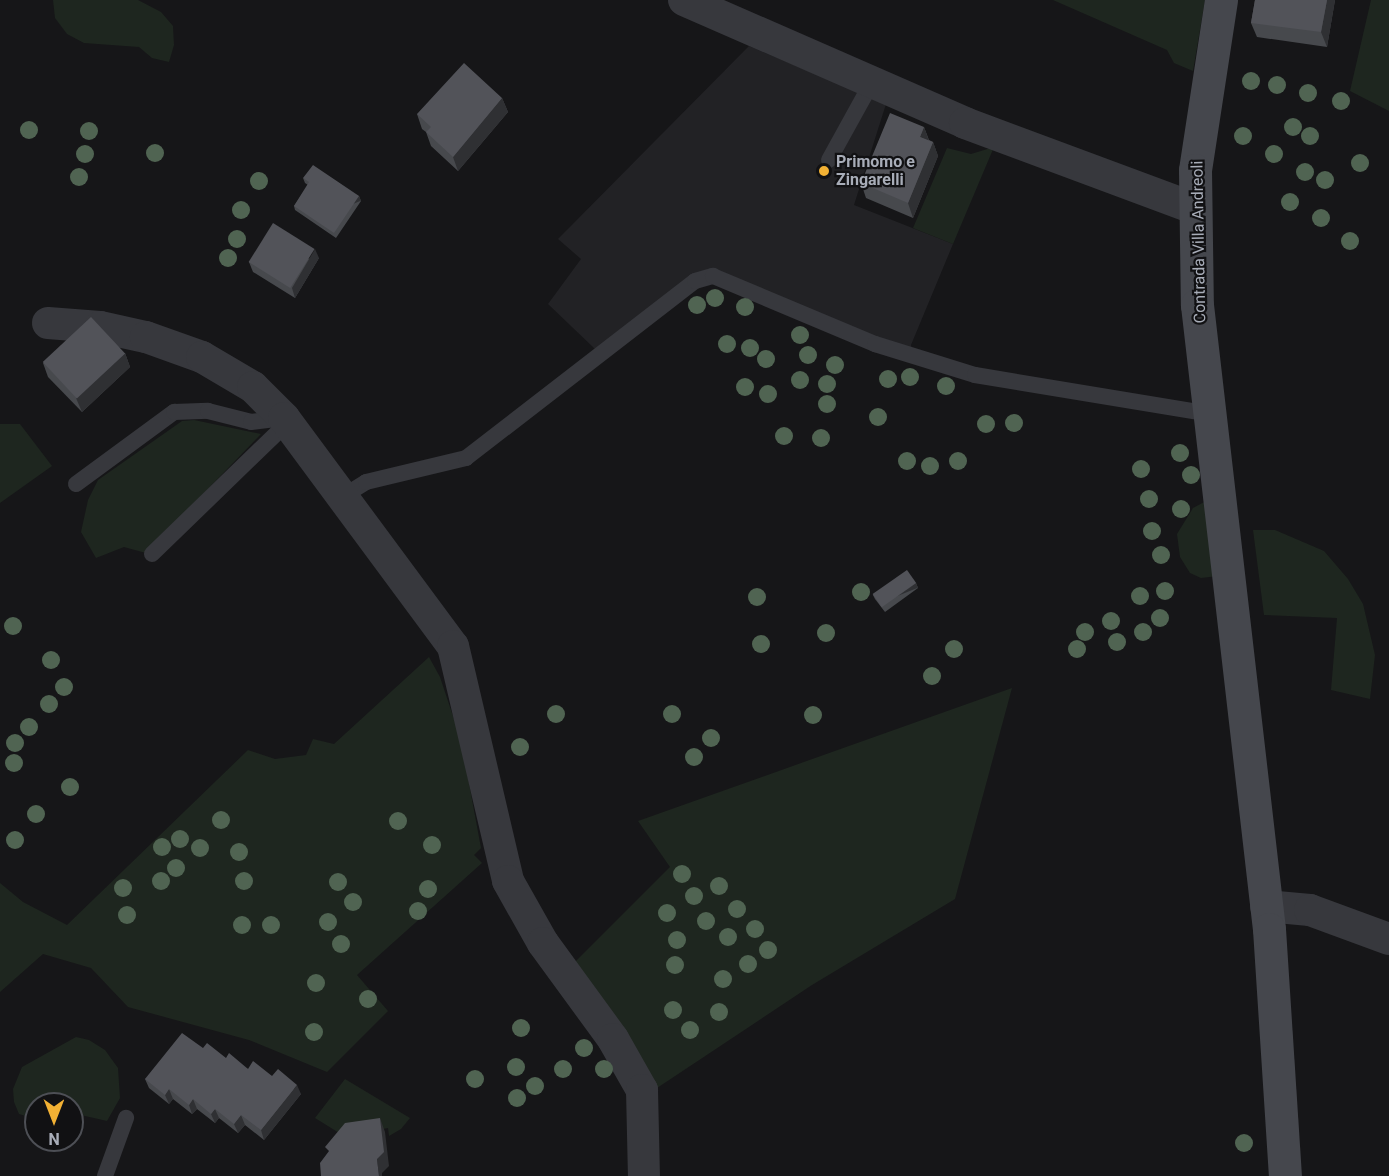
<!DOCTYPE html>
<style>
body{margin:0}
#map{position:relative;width:1389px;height:1176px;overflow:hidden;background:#161618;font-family:Roboto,sans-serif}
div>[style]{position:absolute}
.built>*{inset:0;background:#222225}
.green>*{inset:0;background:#1e261f}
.service>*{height:16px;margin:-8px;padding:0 8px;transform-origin:8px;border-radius:8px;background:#37383d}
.minor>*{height:32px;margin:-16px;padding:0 16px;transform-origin:16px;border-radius:16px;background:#37383d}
.secondary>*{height:33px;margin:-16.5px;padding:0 16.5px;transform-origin:16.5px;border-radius:16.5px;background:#45474d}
.trees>*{width:18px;height:18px;margin:-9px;border-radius:50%;background:#506452}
.wall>*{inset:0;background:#47494d}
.shaded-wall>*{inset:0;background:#2f3033;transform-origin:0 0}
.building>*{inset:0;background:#525359;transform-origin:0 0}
.dots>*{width:16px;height:16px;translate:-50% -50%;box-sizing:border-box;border:3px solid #111113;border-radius:50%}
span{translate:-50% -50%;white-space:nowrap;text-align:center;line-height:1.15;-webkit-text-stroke:4.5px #111113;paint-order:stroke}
.poi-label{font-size:16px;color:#a8adb8;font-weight:700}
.left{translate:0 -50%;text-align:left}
.street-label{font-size:16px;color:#a8adb8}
.north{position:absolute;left:24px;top:1092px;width:60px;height:60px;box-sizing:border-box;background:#111113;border:2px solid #4d4f55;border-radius:50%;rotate:180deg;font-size:16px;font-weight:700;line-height:24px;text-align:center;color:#a8adb8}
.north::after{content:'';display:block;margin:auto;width:21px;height:27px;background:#f2b134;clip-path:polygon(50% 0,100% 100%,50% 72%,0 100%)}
</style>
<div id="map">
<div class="built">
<div style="clip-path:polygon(749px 46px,886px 104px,854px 205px,953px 244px,911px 345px,913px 354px,707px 273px,595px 349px,548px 304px,581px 259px,558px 239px)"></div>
</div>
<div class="green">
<div style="clip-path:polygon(53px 0,138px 0,161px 12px,173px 26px,174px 45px,169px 62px,152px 58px,139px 47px,84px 43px,67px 34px,55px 18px)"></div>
<div style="clip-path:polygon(1053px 0,1205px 0,1193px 71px,1174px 63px,1167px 50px)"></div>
<div style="clip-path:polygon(1371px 0,1389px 0,1389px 111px,1350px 91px)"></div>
<div style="clip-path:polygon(994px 147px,953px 244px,913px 228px,947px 148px,971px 154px)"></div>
<div style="clip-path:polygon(194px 420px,261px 434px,146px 553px,124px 547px,96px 558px,81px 532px,88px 500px,98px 480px,182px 421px)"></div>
<div style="clip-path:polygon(0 424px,20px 424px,52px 466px,0 503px)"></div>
<div style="clip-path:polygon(1208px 500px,1218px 576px,1201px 578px,1190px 573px,1180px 557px,1177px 534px,1193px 508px)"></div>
<div style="clip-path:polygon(1253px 530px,1275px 530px,1324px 551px,1348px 579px,1363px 604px,1375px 655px,1370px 699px,1331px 690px,1337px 618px,1264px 615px)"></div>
<div style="clip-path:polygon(429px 657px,440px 677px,461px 740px,481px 848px,474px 855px,482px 863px,357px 975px,388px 1011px,327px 1072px,249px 1040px,128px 1007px,91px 968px,43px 954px,0 992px,0 883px,23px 902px,67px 925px,248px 750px,275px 759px,306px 755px,313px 739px,334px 744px)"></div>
<div style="clip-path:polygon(1012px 688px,955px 899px,812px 985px,645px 1096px,570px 967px,670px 867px,638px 821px)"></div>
<div style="clip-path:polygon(76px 1037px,89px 1040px,105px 1050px,118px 1068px,120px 1098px,107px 1121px,72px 1113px,72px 1104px,36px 1104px,36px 1119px,19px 1114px,14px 1102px,13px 1089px,22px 1067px)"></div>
<div style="clip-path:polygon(345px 1079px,410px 1118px,401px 1129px,389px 1136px,388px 1128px,344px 1136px,315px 1118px)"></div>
</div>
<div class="service">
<div style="left:829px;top:160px;width:89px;rotate:-61.1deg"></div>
<div style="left:76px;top:484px;width:122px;rotate:-36.3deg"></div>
<div style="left:174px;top:412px;width:34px;rotate:-2deg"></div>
<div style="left:208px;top:411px;width:44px;rotate:14.3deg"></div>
<div style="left:251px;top:422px;width:33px;rotate:-7deg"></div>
<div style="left:342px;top:497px;width:28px;rotate:-32deg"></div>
<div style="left:366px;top:482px;width:103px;rotate:-13.5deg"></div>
<div style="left:466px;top:458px;width:289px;rotate:-37.7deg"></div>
<div style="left:695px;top:281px;width:19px;rotate:-16deg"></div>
<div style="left:713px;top:276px;width:176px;rotate:22.8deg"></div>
<div style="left:875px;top:344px;width:105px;rotate:17.2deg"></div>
<div style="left:975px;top:375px;width:238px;rotate:9.4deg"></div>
<div style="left:152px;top:554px;width:188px;rotate:-44.1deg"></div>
<div style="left:105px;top:1176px;width:62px;rotate:-70.1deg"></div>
</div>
<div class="minor">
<div style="left:684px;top:0;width:307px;rotate:23.6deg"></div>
<div style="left:965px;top:123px;width:246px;rotate:20.4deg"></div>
<div style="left:48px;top:323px;width:52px;rotate:4.4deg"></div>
<div style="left:100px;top:327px;width:47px;rotate:12.3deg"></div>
<div style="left:146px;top:337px;width:59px;rotate:19.7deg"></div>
<div style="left:202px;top:357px;width:59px;rotate:30.5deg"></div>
<div style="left:253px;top:387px;width:44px;rotate:45deg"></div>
<div style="left:284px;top:418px;width:284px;rotate:53.5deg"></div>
<div style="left:453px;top:646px;width:241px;rotate:76.8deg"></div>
<div style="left:508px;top:881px;width:71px;rotate:60.6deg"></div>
<div style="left:543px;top:943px;width:119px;rotate:53.9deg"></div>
<div style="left:613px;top:1039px;width:59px;rotate:60.4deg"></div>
<div style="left:642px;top:1090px;width:86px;rotate:88.7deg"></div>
<div style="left:1266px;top:906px;width:44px;rotate:5.2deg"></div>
<div style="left:1310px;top:910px;width:84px;rotate:20.2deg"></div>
</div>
<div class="secondary">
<div style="left:1221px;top:0;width:172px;rotate:98.7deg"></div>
<div style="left:1195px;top:170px;width:135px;rotate:89.2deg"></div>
<div style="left:1197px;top:305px;width:628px;rotate:83.42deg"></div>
<div style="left:1269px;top:929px;width:248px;rotate:86.3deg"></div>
</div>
<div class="trees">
<div style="left:1251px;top:81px"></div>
<div style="left:1277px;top:85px"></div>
<div style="left:1308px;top:93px"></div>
<div style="left:1341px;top:101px"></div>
<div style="left:1293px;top:127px"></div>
<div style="left:29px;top:130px"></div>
<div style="left:89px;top:131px"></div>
<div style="left:1243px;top:136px"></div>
<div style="left:1310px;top:136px"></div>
<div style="left:155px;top:153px"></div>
<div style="left:85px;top:154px"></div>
<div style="left:1274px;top:154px"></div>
<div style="left:1360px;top:163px"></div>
<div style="left:1305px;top:172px"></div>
<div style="left:79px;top:177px"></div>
<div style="left:1325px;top:180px"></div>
<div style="left:259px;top:181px"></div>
<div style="left:1290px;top:202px"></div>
<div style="left:241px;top:210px"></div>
<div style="left:1321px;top:218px"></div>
<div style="left:237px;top:239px"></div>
<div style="left:1350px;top:241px"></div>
<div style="left:228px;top:258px"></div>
<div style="left:715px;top:298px"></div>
<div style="left:697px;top:305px"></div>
<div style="left:745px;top:307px"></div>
<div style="left:800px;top:335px"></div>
<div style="left:727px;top:344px"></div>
<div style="left:750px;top:348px"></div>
<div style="left:808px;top:355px"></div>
<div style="left:766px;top:359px"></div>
<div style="left:835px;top:365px"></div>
<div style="left:910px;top:377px"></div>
<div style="left:888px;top:379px"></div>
<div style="left:800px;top:380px"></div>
<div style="left:827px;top:384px"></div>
<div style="left:946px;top:386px"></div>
<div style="left:745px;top:387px"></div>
<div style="left:768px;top:394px"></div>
<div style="left:827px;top:404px"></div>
<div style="left:878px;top:417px"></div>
<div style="left:1014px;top:423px"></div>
<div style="left:986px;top:424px"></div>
<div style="left:784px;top:436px"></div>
<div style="left:821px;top:438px"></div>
<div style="left:1180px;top:453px"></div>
<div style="left:907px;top:461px"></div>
<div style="left:958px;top:461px"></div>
<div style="left:930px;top:466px"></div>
<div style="left:1141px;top:469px"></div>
<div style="left:1191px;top:475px"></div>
<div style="left:1149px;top:499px"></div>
<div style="left:1181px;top:509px"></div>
<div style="left:1152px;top:531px"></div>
<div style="left:1161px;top:555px"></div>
<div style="left:1165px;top:591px"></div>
<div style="left:861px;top:592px"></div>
<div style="left:1140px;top:596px"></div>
<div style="left:757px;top:597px"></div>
<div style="left:1160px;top:618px"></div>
<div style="left:1111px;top:621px"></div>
<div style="left:13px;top:626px"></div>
<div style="left:1085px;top:632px"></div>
<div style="left:1143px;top:632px"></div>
<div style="left:826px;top:633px"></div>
<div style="left:1117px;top:642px"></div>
<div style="left:761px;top:644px"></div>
<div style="left:954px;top:649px"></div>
<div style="left:1077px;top:649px"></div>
<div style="left:51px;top:660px"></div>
<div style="left:932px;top:676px"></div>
<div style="left:64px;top:687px"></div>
<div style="left:49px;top:704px"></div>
<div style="left:556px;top:714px"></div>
<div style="left:672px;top:714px"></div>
<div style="left:813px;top:715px"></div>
<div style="left:29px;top:727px"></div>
<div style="left:711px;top:738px"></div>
<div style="left:15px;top:743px"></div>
<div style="left:520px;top:747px"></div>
<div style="left:694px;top:757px"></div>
<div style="left:14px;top:763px"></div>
<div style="left:70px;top:787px"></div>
<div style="left:36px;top:814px"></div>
<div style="left:221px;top:820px"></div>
<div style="left:398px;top:821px"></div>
<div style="left:180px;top:839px"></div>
<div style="left:15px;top:840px"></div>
<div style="left:432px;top:845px"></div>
<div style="left:162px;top:847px"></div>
<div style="left:200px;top:848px"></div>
<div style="left:239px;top:852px"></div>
<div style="left:176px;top:868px"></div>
<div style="left:682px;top:874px"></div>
<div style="left:161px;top:881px"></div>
<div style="left:244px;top:881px"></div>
<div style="left:338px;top:882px"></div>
<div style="left:719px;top:886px"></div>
<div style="left:123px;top:888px"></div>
<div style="left:428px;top:889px"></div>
<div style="left:694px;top:896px"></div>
<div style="left:353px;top:902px"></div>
<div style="left:737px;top:909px"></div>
<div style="left:418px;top:911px"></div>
<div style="left:667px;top:913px"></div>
<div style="left:127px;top:915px"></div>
<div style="left:706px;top:921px"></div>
<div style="left:328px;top:922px"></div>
<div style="left:242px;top:925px"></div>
<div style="left:271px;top:925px"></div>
<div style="left:755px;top:929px"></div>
<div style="left:728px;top:937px"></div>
<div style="left:677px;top:940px"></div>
<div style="left:341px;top:944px"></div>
<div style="left:768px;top:950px"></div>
<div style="left:748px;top:964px"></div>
<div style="left:675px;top:965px"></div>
<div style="left:723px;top:979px"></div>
<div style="left:316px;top:983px"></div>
<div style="left:368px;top:999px"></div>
<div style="left:673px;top:1010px"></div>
<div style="left:719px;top:1012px"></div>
<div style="left:521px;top:1028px"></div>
<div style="left:690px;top:1030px"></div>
<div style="left:314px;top:1032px"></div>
<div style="left:584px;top:1048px"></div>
<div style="left:516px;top:1067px"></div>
<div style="left:563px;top:1069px"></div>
<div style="left:604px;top:1069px"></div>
<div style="left:475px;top:1079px"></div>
<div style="left:535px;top:1086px"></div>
<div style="left:517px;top:1098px"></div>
<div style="left:1244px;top:1143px"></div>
</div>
<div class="wall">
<div style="clip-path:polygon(1255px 0,1335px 0,1327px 47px,1257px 37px,1251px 23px)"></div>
<div style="clip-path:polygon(502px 98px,508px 112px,458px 171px,431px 146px,426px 132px,422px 129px,417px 114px)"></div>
<div style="clip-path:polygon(924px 127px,929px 140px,933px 142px,938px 156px,913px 218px,866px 198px,861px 183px)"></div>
<div style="clip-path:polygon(303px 178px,359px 196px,361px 201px,336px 238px,295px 210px,294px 206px,308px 185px,305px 183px)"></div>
<div style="clip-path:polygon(319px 258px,295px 298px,253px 272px,249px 262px)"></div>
<div style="clip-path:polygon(125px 353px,130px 367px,82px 412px,48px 377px,43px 363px)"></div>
<div style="clip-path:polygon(916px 583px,918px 588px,885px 612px,875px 599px,873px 595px)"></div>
<div style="clip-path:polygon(203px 1048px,248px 1069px,272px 1076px,301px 1094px,264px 1140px,245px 1125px,238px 1133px,219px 1118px,215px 1123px,197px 1109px,192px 1114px,173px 1099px,169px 1104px,149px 1088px,145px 1079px)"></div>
</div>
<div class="shaded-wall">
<div style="clip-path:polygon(1327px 0,1335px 0,1327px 47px,1321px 32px)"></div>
<div style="clip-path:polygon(502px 98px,508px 112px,458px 171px,453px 157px)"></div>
<div style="clip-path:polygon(924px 127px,929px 141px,920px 137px)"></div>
<div style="clip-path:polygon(933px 142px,938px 156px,913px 218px,908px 203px)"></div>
<div style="left:359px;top:196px;width:5px;height:45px;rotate:68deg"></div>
<div style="clip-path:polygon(315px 249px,319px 258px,295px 298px,292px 288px)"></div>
<div style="clip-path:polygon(125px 353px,130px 367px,82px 412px,76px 398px)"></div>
<div style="left:916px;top:583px;width:5px;height:41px;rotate:68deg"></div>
<div style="clip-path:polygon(297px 1085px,301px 1094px,264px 1140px,261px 1130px)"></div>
<div style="clip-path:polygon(169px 1089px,173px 1099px,169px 1104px,165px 1095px)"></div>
<div style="clip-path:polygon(193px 1099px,197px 1109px,192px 1114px,189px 1105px)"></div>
<div style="clip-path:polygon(215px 1109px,219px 1118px,215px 1123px,211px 1114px)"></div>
<div style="clip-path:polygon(241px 1115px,245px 1125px,238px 1133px,234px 1124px)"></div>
<div style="clip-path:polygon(380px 1118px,385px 1132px,389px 1166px,382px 1173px,382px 1176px,379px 1176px,377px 1159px)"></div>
</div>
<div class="building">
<div style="clip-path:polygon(1255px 0,1327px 0,1321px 32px,1251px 23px)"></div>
<div style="clip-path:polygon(464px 63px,502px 98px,453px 157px,426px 132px,431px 127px,417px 114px)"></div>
<div style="clip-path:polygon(890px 113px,924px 127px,920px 137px,933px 142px,908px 203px,861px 183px)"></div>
<div style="clip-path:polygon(313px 165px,359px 196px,334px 233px,294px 206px,309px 182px,303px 178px)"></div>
<div style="left:273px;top:223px;width:49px;height:46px;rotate:32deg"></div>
<div style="left:91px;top:317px;width:50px;height:66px;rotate:47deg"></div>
<div style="left:907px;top:570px;width:16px;height:42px;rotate:55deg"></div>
<div style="clip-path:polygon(182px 1033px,203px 1048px,207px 1043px,226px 1058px,229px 1053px,248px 1069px,253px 1061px,272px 1076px,278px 1069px,297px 1085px,261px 1130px,241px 1115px,234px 1124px,215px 1109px,211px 1114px,193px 1099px,189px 1105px,169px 1089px,165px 1095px,145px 1079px)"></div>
<div style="clip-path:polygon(380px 1118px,384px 1152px,377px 1159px,379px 1176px,321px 1176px,320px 1163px,329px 1151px,325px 1147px,345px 1123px)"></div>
</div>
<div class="dots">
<div style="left:824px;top:171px;background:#f2b134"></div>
</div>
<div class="poi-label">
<span class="left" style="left:836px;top:171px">Primomo e<br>Zingarelli</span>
</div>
<div class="street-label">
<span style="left:1199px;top:242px;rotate:-91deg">Contrada Villa Andreoli</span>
</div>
<div class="north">N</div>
</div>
